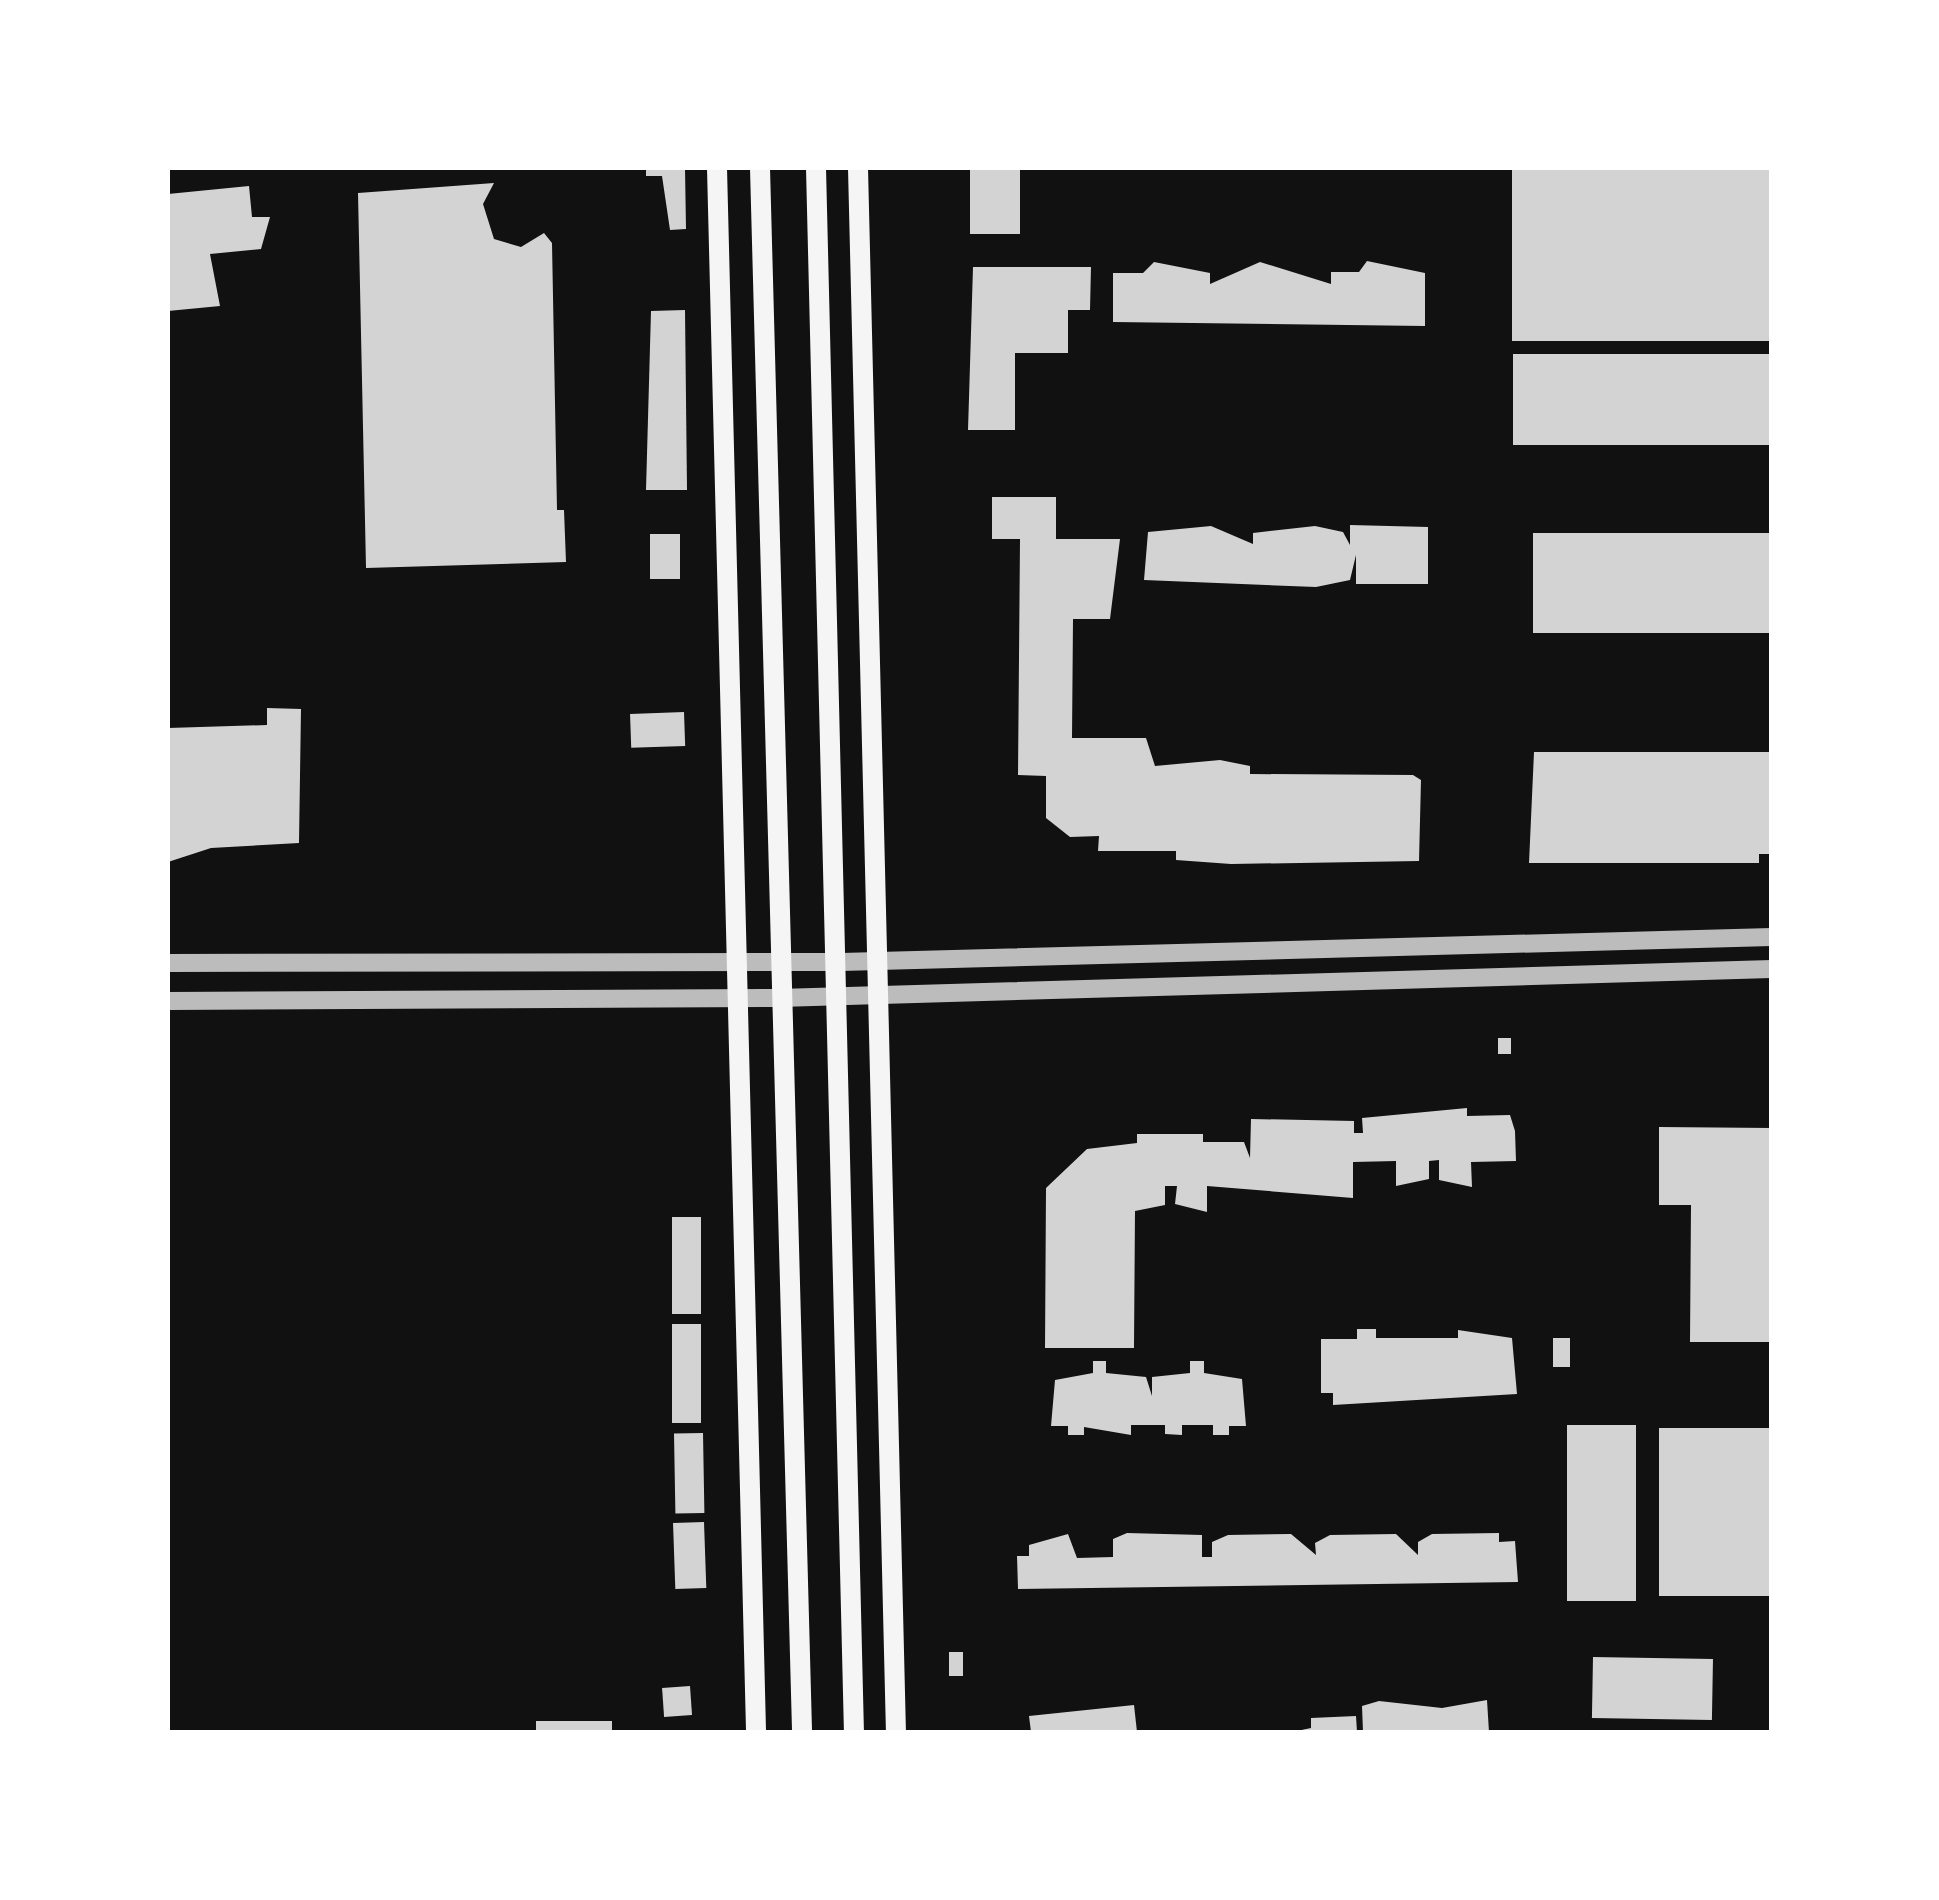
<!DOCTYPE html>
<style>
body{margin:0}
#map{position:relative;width:1939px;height:1900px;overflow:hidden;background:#111;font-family:Cabin,sans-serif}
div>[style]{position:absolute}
.building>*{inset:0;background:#d3d3d3;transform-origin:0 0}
.tertiary>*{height:18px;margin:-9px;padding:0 9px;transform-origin:9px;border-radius:9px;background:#bcbcbc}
.secondary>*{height:20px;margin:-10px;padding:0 10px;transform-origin:10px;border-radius:10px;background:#f5f5f5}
.primary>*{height:20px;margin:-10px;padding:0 10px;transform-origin:10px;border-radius:10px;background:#f5f5f5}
span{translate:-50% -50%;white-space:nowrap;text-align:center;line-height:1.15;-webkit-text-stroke:9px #fff;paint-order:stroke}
.frame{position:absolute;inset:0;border:170px solid #fff;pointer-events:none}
</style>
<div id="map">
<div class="building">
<div style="clip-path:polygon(646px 168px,685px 168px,686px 229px,670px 230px,662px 176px,646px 176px)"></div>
<div style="left:970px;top:168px;width:50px;height:66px"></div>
<div style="left:1512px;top:168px;width:260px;height:173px"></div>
<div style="clip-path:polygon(494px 183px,483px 204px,494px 239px,521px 247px,544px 233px,552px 243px,557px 510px,564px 510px,566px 562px,366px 568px,358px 193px)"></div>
<div style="clip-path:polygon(249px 186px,252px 217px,270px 217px,261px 249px,210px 254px,220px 306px,168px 311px,168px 194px)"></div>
<div style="clip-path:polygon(1367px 261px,1425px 273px,1425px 326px,1113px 322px,1113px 273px,1143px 273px,1154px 262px,1210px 273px,1210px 284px,1260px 262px,1331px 284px,1331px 272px,1359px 272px)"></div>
<div style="clip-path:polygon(973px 267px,1091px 267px,1090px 310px,1068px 310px,1068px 353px,1015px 353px,1015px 430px,968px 430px)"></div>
<div style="clip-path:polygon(685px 310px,687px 490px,646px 490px,651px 311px)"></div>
<div style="left:1513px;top:354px;width:259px;height:91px"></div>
<div style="clip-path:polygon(992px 497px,1056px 497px,1056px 539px,1120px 539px,1110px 619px,1073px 619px,1072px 738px,1146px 738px,1155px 766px,1220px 760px,1250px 766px,1250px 774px,1413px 775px,1421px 780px,1419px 861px,1231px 864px,1176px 860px,1176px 851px,1098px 851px,1099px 836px,1070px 837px,1046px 818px,1046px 776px,1018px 775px,1020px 539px,992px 539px)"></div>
<div style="clip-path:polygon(1350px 525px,1428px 527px,1428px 584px,1356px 584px,1356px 555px,1350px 580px,1316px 587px,1144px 580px,1148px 532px,1211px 526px,1253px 544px,1253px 533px,1315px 526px,1343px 532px,1350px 545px)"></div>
<div style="left:1533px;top:533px;width:239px;height:100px"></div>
<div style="left:650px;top:534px;width:30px;height:45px"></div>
<div style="clip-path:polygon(267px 708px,301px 709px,299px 843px,211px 848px,168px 862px,168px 728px,267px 725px)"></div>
<div style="left:684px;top:712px;width:34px;height:54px;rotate:88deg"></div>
<div style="clip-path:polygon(1534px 752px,1772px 752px,1772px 854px,1759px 854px,1759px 863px,1529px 863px)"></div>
<div style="left:1498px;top:1038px;width:13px;height:16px"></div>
<div style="clip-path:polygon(1467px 1108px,1467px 1116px,1510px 1115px,1515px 1131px,1516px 1161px,1471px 1162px,1472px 1187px,1439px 1180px,1439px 1160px,1429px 1161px,1429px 1179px,1396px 1186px,1396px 1161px,1353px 1162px,1353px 1198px,1207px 1186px,1207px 1212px,1175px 1204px,1177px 1186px,1165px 1186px,1165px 1205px,1135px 1211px,1134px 1348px,1045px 1348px,1046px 1188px,1087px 1149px,1137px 1143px,1137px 1134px,1203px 1134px,1203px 1142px,1244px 1142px,1250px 1158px,1251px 1119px,1354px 1121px,1354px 1133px,1363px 1133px,1362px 1118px)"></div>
<div style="clip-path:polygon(1659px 1127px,1772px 1128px,1772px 1342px,1690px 1342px,1691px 1205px,1659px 1205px)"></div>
<div style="left:672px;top:1217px;width:29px;height:97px"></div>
<div style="left:701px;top:1324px;width:99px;height:29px;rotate:90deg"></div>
<div style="clip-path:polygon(1357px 1329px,1376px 1329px,1376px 1338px,1458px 1338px,1458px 1330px,1512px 1338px,1517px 1394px,1333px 1405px,1333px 1393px,1321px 1393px,1321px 1339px,1357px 1339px)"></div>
<div style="left:1553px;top:1338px;width:17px;height:29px"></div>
<div style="clip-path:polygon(1093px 1361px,1106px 1361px,1106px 1373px,1146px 1377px,1152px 1396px,1152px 1377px,1190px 1373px,1190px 1361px,1204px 1361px,1204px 1373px,1242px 1379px,1246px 1426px,1229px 1426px,1229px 1435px,1213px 1435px,1213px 1425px,1182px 1425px,1182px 1435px,1165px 1434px,1165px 1425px,1131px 1425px,1131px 1435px,1084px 1427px,1084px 1435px,1068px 1435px,1068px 1426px,1051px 1426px,1055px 1380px,1093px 1373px)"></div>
<div style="left:1567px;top:1425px;width:69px;height:176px"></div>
<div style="left:1659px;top:1428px;width:113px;height:168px"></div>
<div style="left:703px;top:1433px;width:80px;height:29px;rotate:89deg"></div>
<div style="left:704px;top:1522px;width:66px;height:31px;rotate:88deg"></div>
<div style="clip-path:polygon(1127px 1533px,1202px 1535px,1202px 1557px,1212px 1557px,1212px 1542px,1228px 1535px,1291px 1534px,1316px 1555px,1315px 1543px,1330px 1535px,1396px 1534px,1418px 1555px,1418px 1542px,1432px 1534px,1499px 1533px,1499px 1542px,1515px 1541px,1518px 1582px,1018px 1589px,1017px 1556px,1029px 1556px,1029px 1545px,1068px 1534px,1077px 1558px,1113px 1557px,1113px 1539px)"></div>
<div style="left:949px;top:1652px;width:14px;height:24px"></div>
<div style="left:1593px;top:1657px;width:120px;height:61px;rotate:1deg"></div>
<div style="left:690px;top:1686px;width:29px;height:28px;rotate:86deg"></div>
<div style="clip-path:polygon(1487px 1700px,1489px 1732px,1363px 1732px,1362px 1706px,1379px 1701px,1442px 1708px)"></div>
<div style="clip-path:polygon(1134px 1705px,1137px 1732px,1031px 1732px,1029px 1716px)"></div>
<div style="clip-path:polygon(1356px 1716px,1357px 1732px,1292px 1732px,1311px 1728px,1311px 1718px)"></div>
<div style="left:536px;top:1721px;width:76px;height:11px"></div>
</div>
<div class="tertiary">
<div style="left:168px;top:963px;width:673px;rotate:-0.09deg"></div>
<div style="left:841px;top:962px;width:931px;rotate:-1.54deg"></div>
<div style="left:168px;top:1001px;width:611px;rotate:-0.28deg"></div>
<div style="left:779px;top:998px;width:993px;rotate:-1.67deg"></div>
</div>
<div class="secondary">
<div style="left:717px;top:168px;width:1564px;rotate:88.57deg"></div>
<div style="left:858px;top:168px;width:1564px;rotate:88.61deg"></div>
</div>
<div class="primary">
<div style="left:760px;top:168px;width:1565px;rotate:88.46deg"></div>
<div style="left:816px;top:168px;width:1564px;rotate:88.61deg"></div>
</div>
<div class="frame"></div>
</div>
